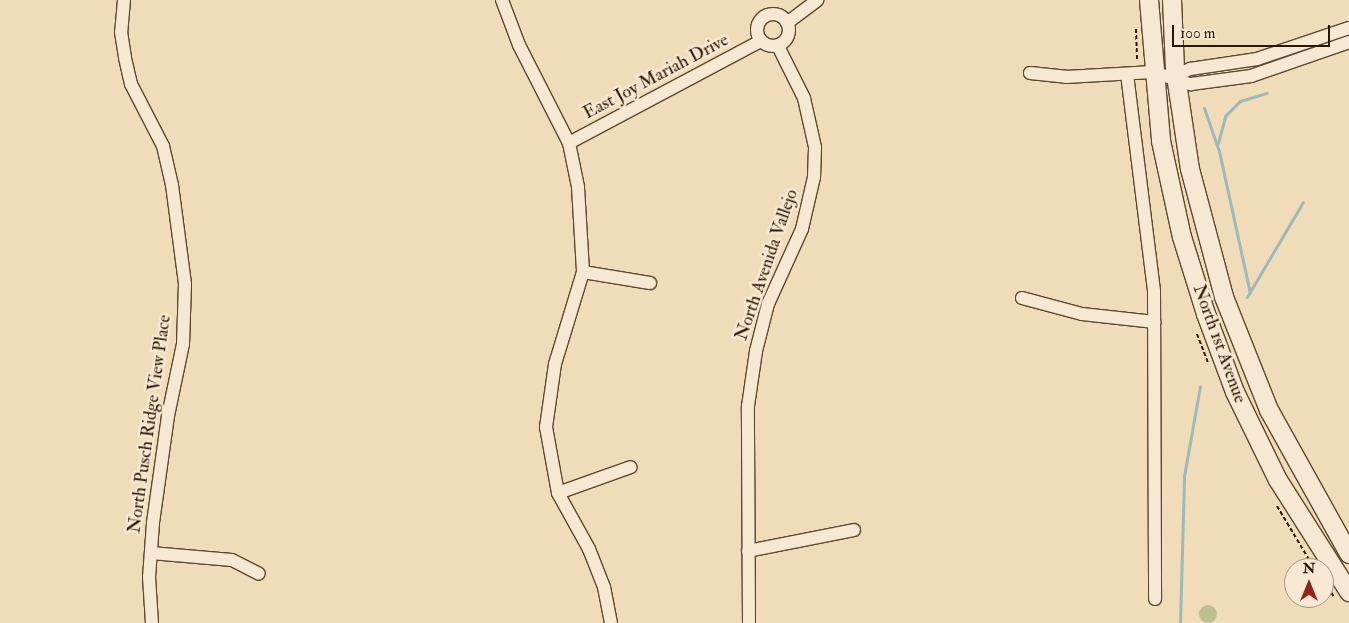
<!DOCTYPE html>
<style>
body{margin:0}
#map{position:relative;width:1349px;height:623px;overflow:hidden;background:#f1dcba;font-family:"IM FELL Double Pica",serif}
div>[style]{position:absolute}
.green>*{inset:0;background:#bdbf8d}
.round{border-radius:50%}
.stream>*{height:3px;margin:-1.5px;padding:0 1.5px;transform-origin:1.5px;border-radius:1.5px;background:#9dbab8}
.path>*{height:2px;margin-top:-1px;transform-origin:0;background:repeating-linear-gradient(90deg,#2b1600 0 4px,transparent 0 6.5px)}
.roads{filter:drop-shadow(1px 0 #5c482e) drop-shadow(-1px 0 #5c482e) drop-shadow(0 1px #5c482e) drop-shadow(0 -1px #5c482e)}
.minor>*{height:12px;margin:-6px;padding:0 6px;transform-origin:6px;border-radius:6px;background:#f6e8d2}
.minor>.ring{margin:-6px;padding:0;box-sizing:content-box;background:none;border:12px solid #f6e8d2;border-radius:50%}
.secondary>*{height:18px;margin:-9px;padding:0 9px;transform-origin:9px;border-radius:9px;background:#f6e8d2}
span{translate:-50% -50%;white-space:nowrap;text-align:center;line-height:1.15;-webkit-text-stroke:5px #f6e8d2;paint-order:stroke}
.street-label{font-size:18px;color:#2b1600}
.north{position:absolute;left:1284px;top:558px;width:50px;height:50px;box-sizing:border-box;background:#f6e8d2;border:1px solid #a5947e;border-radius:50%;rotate:0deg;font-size:14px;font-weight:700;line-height:20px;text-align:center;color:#2b1600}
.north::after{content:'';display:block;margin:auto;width:18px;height:22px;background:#8f2418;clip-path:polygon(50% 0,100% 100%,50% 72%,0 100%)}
.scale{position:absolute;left:1172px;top:25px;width:158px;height:22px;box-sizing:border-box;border:2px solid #2b1600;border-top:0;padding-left:6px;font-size:15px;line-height:18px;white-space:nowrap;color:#2b1600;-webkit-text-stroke:4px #f6e8d2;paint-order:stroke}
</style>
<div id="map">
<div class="green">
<div class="round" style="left:1199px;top:605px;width:18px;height:18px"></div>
</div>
<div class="stream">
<div style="left:1204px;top:108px;width:46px;rotate:70.8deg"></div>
<div style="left:1219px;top:151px;width:145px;rotate:77.7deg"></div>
<div style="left:1218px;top:143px;width:28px;rotate:-75deg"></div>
<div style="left:1225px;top:116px;width:21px;rotate:-45deg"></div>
<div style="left:1240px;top:101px;width:28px;rotate:-17deg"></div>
<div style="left:1247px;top:297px;width:110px;rotate:-59.5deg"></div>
<div style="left:1180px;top:623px;width:147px;rotate:-88.4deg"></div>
<div style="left:1184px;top:476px;width:91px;rotate:-79.9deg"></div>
</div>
<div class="path">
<div style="left:1136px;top:29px;width:32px;rotate:88deg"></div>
<div style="left:1197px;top:334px;width:30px;rotate:69deg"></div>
<div style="left:1277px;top:506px;width:72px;rotate:59.2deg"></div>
<div style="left:1324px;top:582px;width:18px;rotate:56deg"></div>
</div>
<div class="roads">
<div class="minor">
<div style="left:124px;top:0;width:32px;rotate:95deg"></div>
<div style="left:121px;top:32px;width:26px;rotate:81deg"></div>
<div style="left:125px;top:58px;width:27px;rotate:77deg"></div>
<div style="left:131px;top:84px;width:70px;rotate:62.7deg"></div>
<div style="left:163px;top:146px;width:40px;rotate:77deg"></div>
<div style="left:172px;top:185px;width:100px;rotate:82.5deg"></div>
<div style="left:185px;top:284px;width:60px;rotate:91.9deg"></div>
<div style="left:183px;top:344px;width:74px;rotate:101.8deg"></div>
<div style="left:168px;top:416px;width:108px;rotate:98deg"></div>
<div style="left:153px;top:523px;width:54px;rotate:94.2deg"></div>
<div style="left:149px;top:577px;width:46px;rotate:86.3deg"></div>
<div style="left:502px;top:0;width:48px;rotate:69.3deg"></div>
<div style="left:519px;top:45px;width:110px;rotate:63deg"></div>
<div style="left:569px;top:143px;width:45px;rotate:78.4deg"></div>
<div style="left:578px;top:187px;width:85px;rotate:86.6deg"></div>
<div style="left:583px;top:272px;width:96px;rotate:106.9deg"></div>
<div style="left:555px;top:364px;width:64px;rotate:98.1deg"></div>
<div style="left:546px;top:427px;width:67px;rotate:79.7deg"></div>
<div style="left:558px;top:493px;width:64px;rotate:61deg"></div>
<div style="left:589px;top:549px;width:41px;rotate:68.5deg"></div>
<div style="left:604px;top:587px;width:37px;rotate:79deg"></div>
<div class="ring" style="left:757px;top:14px;width:20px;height:20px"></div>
<div style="left:787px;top:23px;width:38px;rotate:-37deg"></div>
<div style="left:1030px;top:73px;width:36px;rotate:6deg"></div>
<div style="left:1066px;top:77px;width:87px;rotate:-3.3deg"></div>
<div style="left:1153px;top:72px;width:40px;rotate:18deg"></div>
<div style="left:1191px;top:84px;width:61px;rotate:-7.6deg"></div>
<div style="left:1251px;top:76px;width:104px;rotate:-19.1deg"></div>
<div style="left:1127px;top:74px;width:219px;rotate:82.9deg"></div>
<div style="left:1154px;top:291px;width:308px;rotate:89.8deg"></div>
<div style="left:1176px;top:76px;width:16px;rotate:-27deg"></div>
<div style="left:1190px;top:69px;width:68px;rotate:-8.5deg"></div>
<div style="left:1257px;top:59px;width:97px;rotate:-18.6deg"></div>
<div style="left:569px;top:143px;width:217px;rotate:-28deg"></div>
<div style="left:583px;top:272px;width:68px;rotate:9.3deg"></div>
<div style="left:1022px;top:298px;width:62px;rotate:14.9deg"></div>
<div style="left:1082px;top:314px;width:73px;rotate:6.3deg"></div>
<div style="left:558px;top:493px;width:77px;rotate:-19.6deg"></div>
<div style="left:748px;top:551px;width:108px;rotate:-11.2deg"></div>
<div style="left:151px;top:553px;width:81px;rotate:4.9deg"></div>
<div style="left:232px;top:560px;width:30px;rotate:27deg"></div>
<div style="left:749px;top:623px;width:217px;rotate:-90.3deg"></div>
<div style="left:748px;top:406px;width:56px;rotate:-81.7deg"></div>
<div style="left:756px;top:351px;width:49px;rotate:-75.7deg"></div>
<div style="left:768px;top:304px;width:82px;rotate:-65.6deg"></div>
<div style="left:802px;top:229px;width:53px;rotate:-77deg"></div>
<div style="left:814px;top:177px;width:30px;rotate:-88deg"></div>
<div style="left:815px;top:147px;width:50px;rotate:-102.7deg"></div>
<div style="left:804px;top:98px;width:58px;rotate:-116.6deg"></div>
</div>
<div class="secondary">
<div style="left:1149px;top:0;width:142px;rotate:85.1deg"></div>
<div style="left:1161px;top:141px;width:98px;rotate:77.7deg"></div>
<div style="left:1182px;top:237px;width:81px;rotate:72.7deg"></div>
<div style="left:1206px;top:314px;width:83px;rotate:69.6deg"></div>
<div style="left:1235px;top:392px;width:98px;rotate:64deg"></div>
<div style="left:1278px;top:480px;width:133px;rotate:57.6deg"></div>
<div style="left:1172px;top:0;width:69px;rotate:87.5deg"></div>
<div style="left:1175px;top:69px;width:101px;rotate:81.5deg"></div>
<div style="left:1190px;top:169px;width:132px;rotate:75.1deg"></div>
<div style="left:1224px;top:297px;width:122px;rotate:68.3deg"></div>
<div style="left:1269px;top:410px;width:165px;rotate:60.9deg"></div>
</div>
</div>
<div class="street-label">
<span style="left:656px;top:77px;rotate:-28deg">East Joy Mariah Drive</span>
<span style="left:767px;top:265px;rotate:-71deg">North Avenida Vallejo</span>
<span style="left:1219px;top:344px;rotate:70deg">North 1st Avenue</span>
<span style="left:150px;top:424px;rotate:-82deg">North Pusch Ridge View Place</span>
</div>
<div class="north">N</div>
<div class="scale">100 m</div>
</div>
